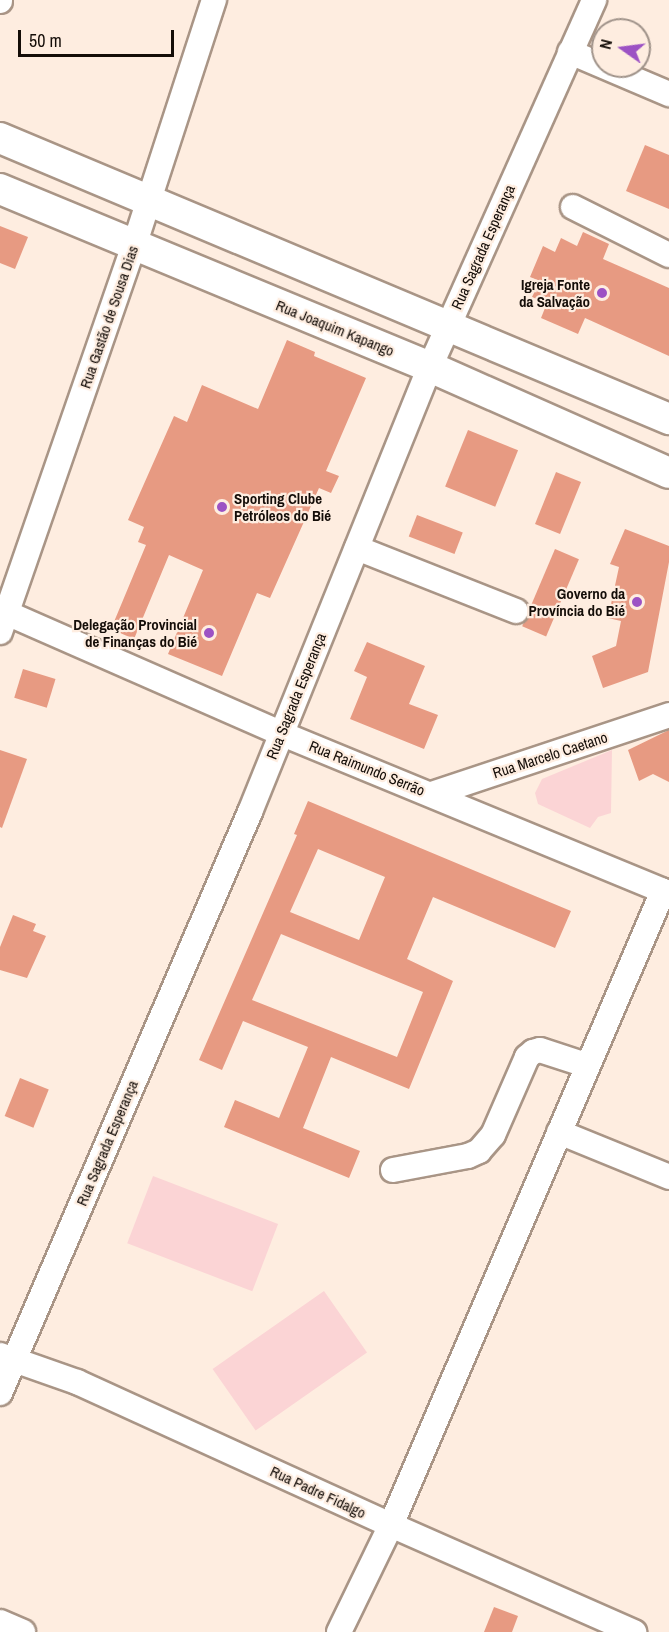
<!DOCTYPE html>
<meta charset="utf-8">
<style>
body{margin:0}
#map{position:relative;width:669px;height:1632px;overflow:hidden;background:#feede0;font-family:"Archivo Narrow",sans-serif}
div>[style]{position:absolute}
.green>*{inset:0;background:#fbd4d5;transform-origin:0 0}
.building>*{inset:0;background:#e79a82;transform-origin:0 0}
.roads{filter:drop-shadow(2px 0 #a99586) drop-shadow(-2px 0 #a99586) drop-shadow(0 2px #a99586) drop-shadow(0 -2px #a99586)}
.minor>*{height:24px;margin:-12px;padding:0 12px;transform-origin:12px;border-radius:12px;background:#fff}
.major>*{height:30px;margin:-15px;padding:0 15px;transform-origin:15px;border-radius:15px;background:#fff}
.dots>*{width:16px;height:16px;translate:-50% -50%;box-sizing:border-box;border:3px solid #feede0;border-radius:50%}
span{translate:-50% -50%;white-space:nowrap;text-align:center;line-height:1.15;-webkit-text-stroke:4.5px #feede0;paint-order:stroke}
.street-label{font-size:15px;color:#140d08}
.poi-label{font-size:15px;color:#140d08;font-weight:700}
.right{translate:-100% -50%;text-align:right}
.left{translate:0 -50%;text-align:left}
.north{position:absolute;left:591px;top:18px;width:60px;height:60px;box-sizing:border-box;background:#feede0;border:2px solid #a0938a;border-radius:50%;rotate:284deg;font-size:16px;font-weight:700;line-height:24px;text-align:center;color:#140d08}
.north::after{content:'';display:block;margin:auto;width:21px;height:27px;background:#9c52c4;clip-path:polygon(50% 0,100% 100%,50% 72%,0 100%)}
.scale{position:absolute;left:18px;top:30px;width:156px;height:27px;box-sizing:border-box;border:3px solid #140d08;border-top:0;padding-left:8px;font-size:18px;line-height:21px;white-space:nowrap;color:#140d08;-webkit-text-stroke:4px #feede0;paint-order:stroke}
</style>
<div id="map">
<div class="green">
<div style="clip-path:polygon(612px 750px,611px 813px,598px 817px,590px 828px,538px 804px,535px 793px,542px 779px)"></div>
<div style="left:153px;top:1176px;width:134px;height:72px;rotate:21deg"></div>
<div style="left:324px;top:1291px;width:75px;height:136px;rotate:55deg"></div>
</div>
<div class="building">
<div style="clip-path:polygon(645px 145px,669px 155px,669px 209px,626px 191px)"></div>
<div style="clip-path:polygon(0 226px,28px 237px,15px 269px,0 263px)"></div>
<div style="clip-path:polygon(583px 232px,609px 244px,603px 259px,669px 288px,669px 356px,585px 318px,578px 334px,541px 318px,547px 303px,532px 297px,540px 281px,530px 277px,543px 246px,555px 252px,561px 238px,577px 246px)"></div>
<div style="clip-path:polygon(287px 340px,315px 352px,314px 356px,366px 378px,326px 471px,339px 476px,331px 493px,319px 488px,270px 598px,257px 593px,222px 676px,168px 654px,203px 570px,169px 555px,134px 639px,111px 629px,146px 545px,138px 542px,144px 527px,128px 520px,174px 416px,187px 422px,202px 385px,258px 409px)"></div>
<div style="left:468px;top:430px;width:54px;height:61px;rotate:22deg"></div>
<div style="left:556px;top:472px;width:27px;height:56px;rotate:22deg"></div>
<div style="left:417px;top:515px;width:49px;height:23px;rotate:21deg"></div>
<div style="clip-path:polygon(625px 529px,669px 546px,669px 562px,648px 672px,603px 688px,592px 656px,616px 646px,621px 621px,608px 618px,619px 567px,610px 564px)"></div>
<div style="left:555px;top:549px;width:26px;height:84px;rotate:23deg"></div>
<div style="clip-path:polygon(367px 642px,425px 666px,409px 704px,438px 715px,424px 749px,350px 719px,367px 677px,354px 671px)"></div>
<div style="left:23px;top:669px;width:34px;height:30px;rotate:17deg"></div>
<div style="clip-path:polygon(669px 730px,669px 782px,653px 774px,639px 781px,628px 750px)"></div>
<div style="clip-path:polygon(0 750px,27px 759px,2px 828px,0 827px)"></div>
<div style="clip-path:polygon(evenodd,308px 801px,571px 911px,555px 948px,433px 897px,407px 959px,453px 981px,409px 1089px,331px 1057px,303px 1128px,360px 1151px,349px 1178px,224px 1127px,235px 1100px,279px 1118px,308px 1047px,243px 1021px,222px 1070px,199px 1060px,297px 835px,294px 834px,308px 801px,318px 849px,385px 877px,359px 940px,290px 912px,318px 849px,308px 801px,281px 934px,423px 992px,397px 1057px,252px 1000px,281px 934px)"></div>
<div style="clip-path:polygon(13px 915px,36px 924px,33px 931px,46px 936px,27px 978px,0 970px,0 947px)"></div>
<div style="left:20px;top:1078px;width:31px;height:41px;rotate:22deg"></div>
<div style="clip-path:polygon(494px 1607px,518px 1616px,512px 1632px,484px 1632px)"></div>
</div>
<div class="roads">
<div class="minor">
<div style="left:0;top:1px;width:1px;rotate:-90deg"></div>
<div style="left:570px;top:52px;width:108px;rotate:23deg"></div>
<div style="left:573px;top:207px;width:107px;rotate:26.6deg"></div>
<div style="left:357px;top:548px;width:171px;rotate:21.6deg"></div>
<div style="left:0;top:610px;width:306px;rotate:23.7deg"></div>
<div style="left:280px;top:733px;width:421px;rotate:22.4deg"></div>
<div style="left:0;top:632px;width:409px;rotate:-70.9deg"></div>
<div style="left:134px;top:246px;width:259px;rotate:-72deg"></div>
<div style="left:432px;top:794px;width:250px;rotate:-18.4deg"></div>
<div style="left:559px;top:1132px;width:119px;rotate:22.2deg"></div>
<div style="left:393px;top:1170px;width:76px;rotate:-10.6deg"></div>
<div style="left:468px;top:1156px;width:12px;rotate:-24deg"></div>
<div style="left:479px;top:1151px;width:21px;rotate:-49deg"></div>
<div style="left:493px;top:1135px;width:85px;rotate:-66.4deg"></div>
<div style="left:527px;top:1057px;width:8px;rotate:-40deg"></div>
<div style="left:533px;top:1052px;width:7px;rotate:-16deg"></div>
<div style="left:540px;top:1050px;width:48px;rotate:18.1deg"></div>
<div style="left:0;top:1355px;width:82px;rotate:19.3deg"></div>
<div style="left:77px;top:1382px;width:345px;rotate:24.5deg"></div>
<div style="left:391px;top:1525px;width:266px;rotate:23.8deg"></div>
<div style="left:0;top:1393px;width:633px;rotate:-66.72deg"></div>
<div style="left:250px;top:812px;width:480px;rotate:-68deg"></div>
<div style="left:430px;top:367px;width:402px;rotate:-65.9deg"></div>
<div style="left:0;top:1622px;width:25px;rotate:23deg"></div>
<div style="left:339px;top:1632px;width:119px;rotate:-64.1deg"></div>
<div style="left:391px;top:1525px;width:690px;rotate:-66.78deg"></div>
</div>
<div class="major">
<div style="left:0;top:138px;width:726px;rotate:22.78deg"></div>
<div style="left:0;top:189px;width:465px;rotate:22.5deg"></div>
<div style="left:430px;top:367px;width:261px;rotate:23.9deg"></div>
</div>
</div>
<div class="dots">
<div style="left:602px;top:293px;background:#9c52c4"></div>
<div style="left:222px;top:507px;background:#9c52c4"></div>
<div style="left:637px;top:602px;background:#9c52c4"></div>
<div style="left:209px;top:633px;background:#9c52c4"></div>
</div>
<div class="street-label">
<span style="left:483px;top:247px;rotate:-66deg">Rua Sagrada Esperança</span>
<span style="left:109px;top:317px;rotate:-71deg">Rua Gastão de Sousa Dias</span>
<span style="left:335px;top:328px;rotate:22deg">Rua Joaquim Kapango</span>
<span style="left:296px;top:696px;rotate:-68deg">Rua Sagrada Esperança</span>
<span style="left:550px;top:755px;rotate:-18deg">Rua Marcelo Caetano</span>
<span style="left:367px;top:768px;rotate:22deg">Rua Raimundo Serrão</span>
<span style="left:107px;top:1143px;rotate:-67deg">Rua Sagrada Esperança</span>
<span style="left:318px;top:1492px;rotate:25deg">Rua Padre Fidalgo</span>
</div>
<div class="poi-label">
<span class="right" style="left:590px;top:293px">Igreja Fonte<br>da Salvação</span>
<span class="left" style="left:234px;top:507px">Sporting Clube<br>Petróleos do Bié</span>
<span class="right" style="left:625px;top:602px">Governo da<br>Província do Bié</span>
<span class="right" style="left:197px;top:633px">Delegação Provincial<br>de Finanças do Bié</span>
</div>
<div class="north">N</div>
<div class="scale">50 m</div>
</div>
